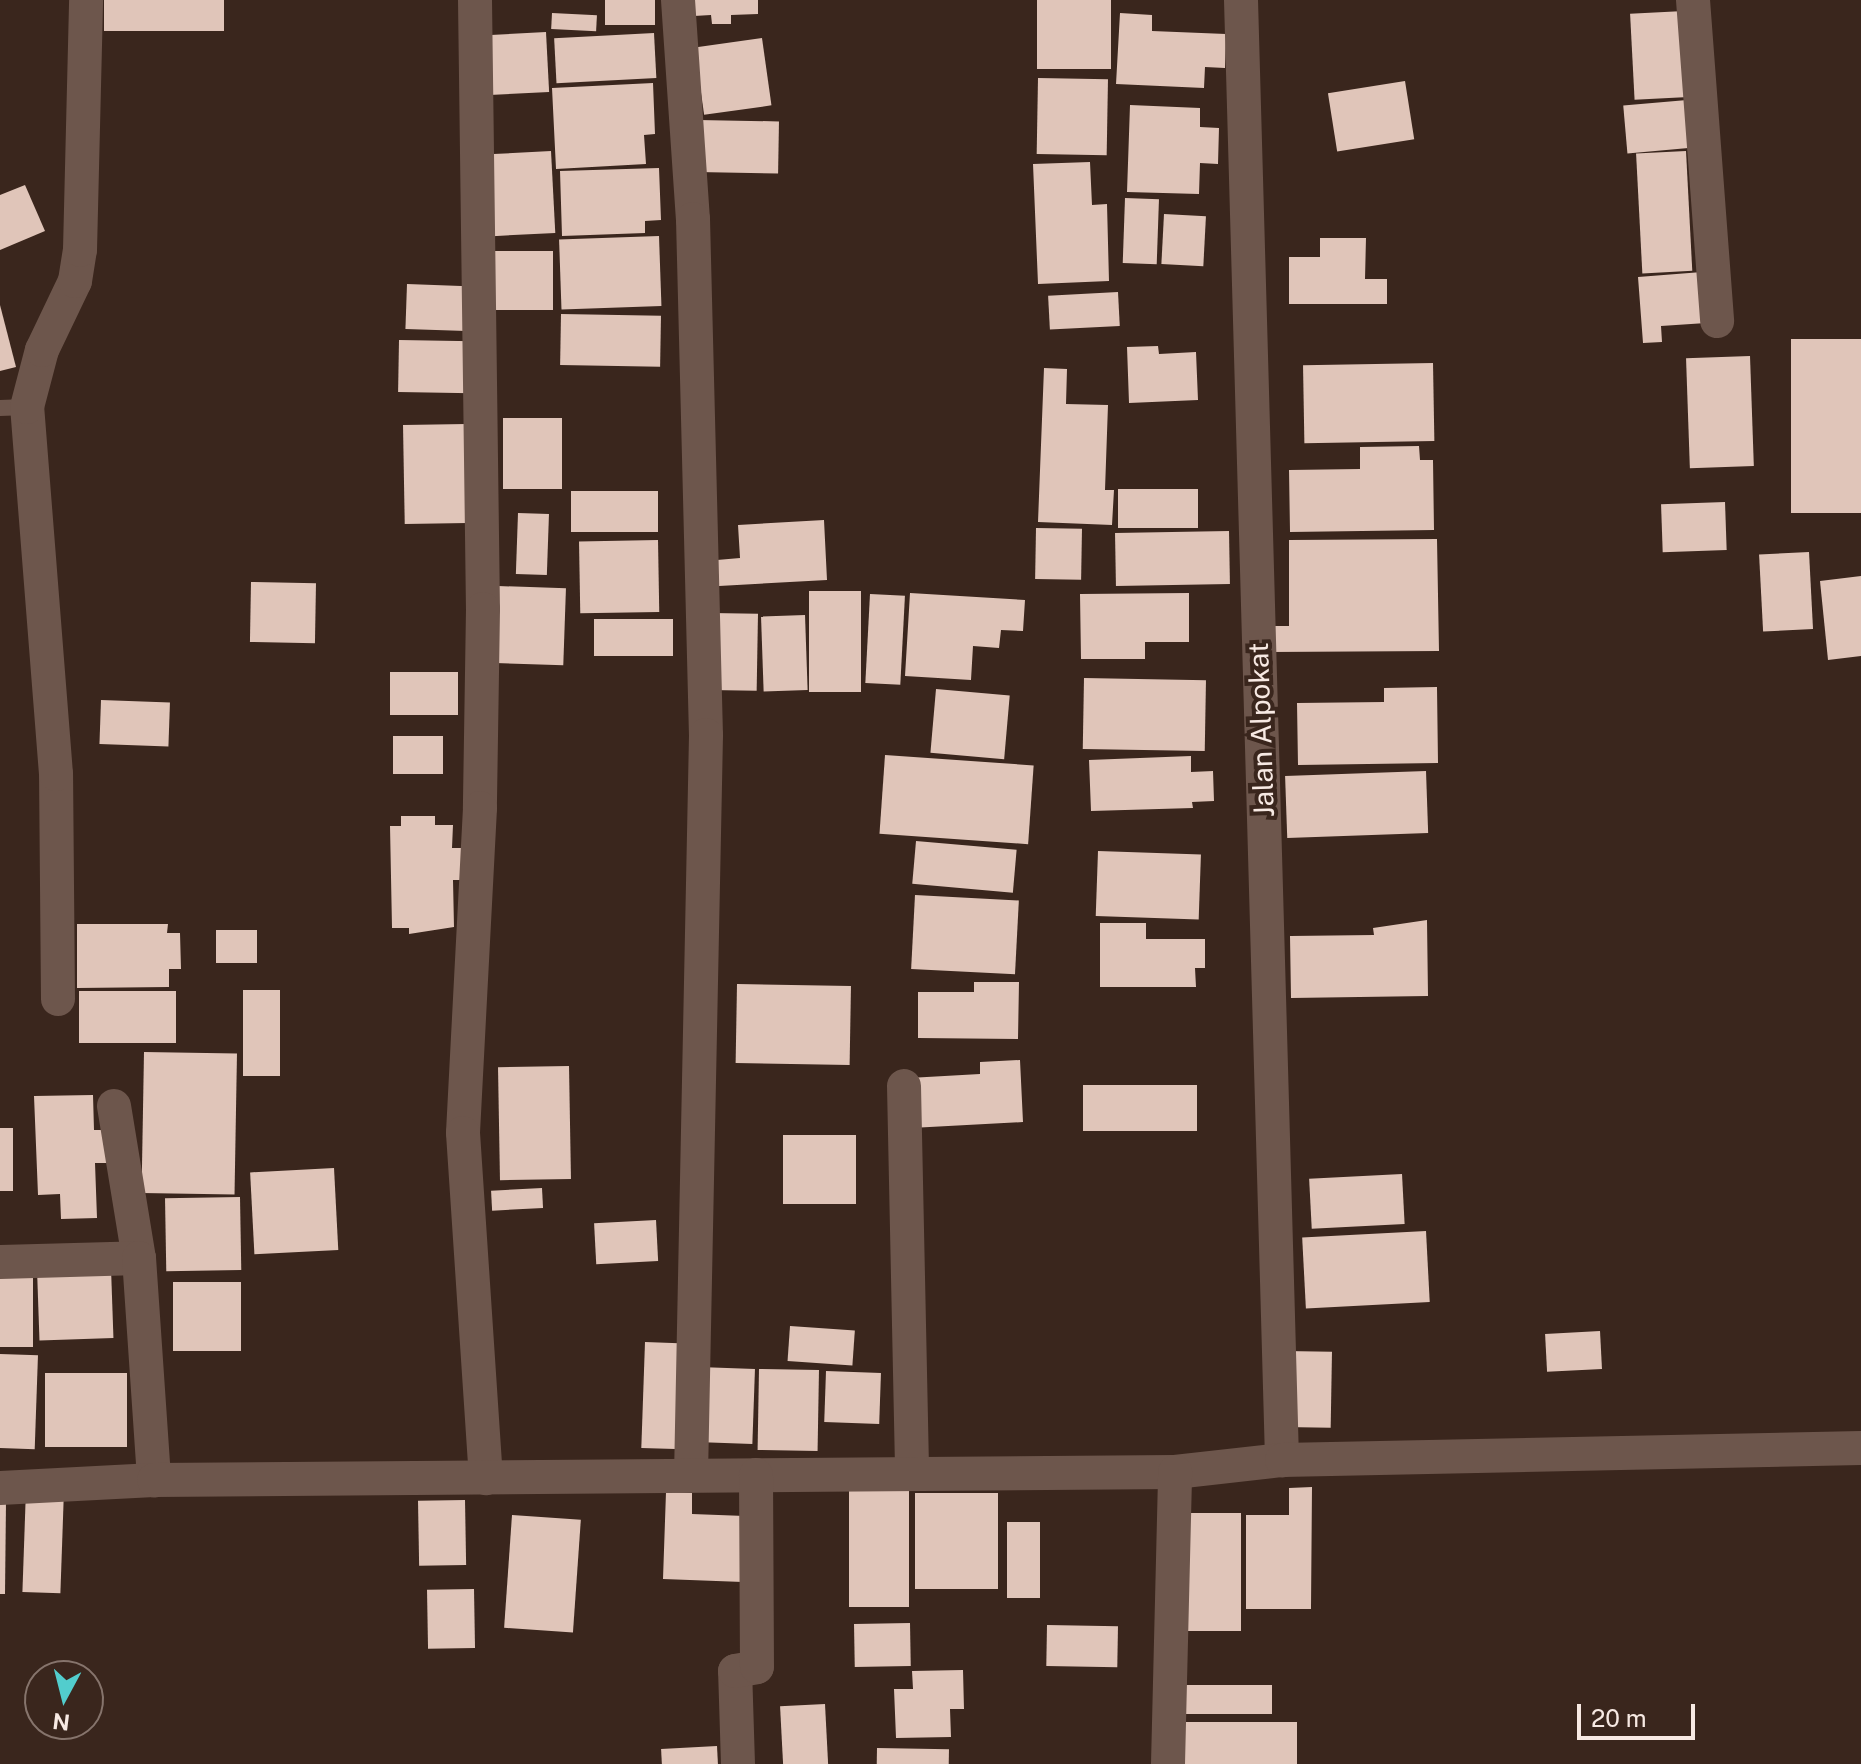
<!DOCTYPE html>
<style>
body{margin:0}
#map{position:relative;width:1861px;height:1764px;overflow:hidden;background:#3a261d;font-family:"Public Sans",sans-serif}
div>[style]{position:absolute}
.building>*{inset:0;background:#e0c5b9;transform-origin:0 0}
.lane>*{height:16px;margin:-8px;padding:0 8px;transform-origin:8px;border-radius:8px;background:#6d564c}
.street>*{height:34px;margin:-17px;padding:0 17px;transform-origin:17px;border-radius:17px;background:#6d564c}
span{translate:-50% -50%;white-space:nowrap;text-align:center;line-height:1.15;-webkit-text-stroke:8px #3a261d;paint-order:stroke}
.street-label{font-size:28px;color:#f7e9e3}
.north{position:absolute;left:24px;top:1660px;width:80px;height:80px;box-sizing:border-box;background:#3a261d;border:2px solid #86746c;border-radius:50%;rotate:187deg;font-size:22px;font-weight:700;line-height:32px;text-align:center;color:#f7e9e3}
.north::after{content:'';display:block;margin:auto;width:28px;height:36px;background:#52cdcd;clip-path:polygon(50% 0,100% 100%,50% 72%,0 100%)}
.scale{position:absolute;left:1577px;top:1704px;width:118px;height:36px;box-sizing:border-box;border:4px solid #f7e9e3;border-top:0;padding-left:10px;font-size:24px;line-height:28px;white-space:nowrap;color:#f7e9e3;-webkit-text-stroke:6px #3a261d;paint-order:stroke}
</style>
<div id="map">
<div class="building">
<div style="left:104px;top:0;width:120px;height:31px"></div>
<div style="left:605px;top:0;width:50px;height:25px"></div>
<div style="clip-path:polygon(693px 0,758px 0,758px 14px,731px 15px,731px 24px,712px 24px,711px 15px,694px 16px)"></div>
<div style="left:1037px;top:0;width:74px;height:69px"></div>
<div style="left:1684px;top:11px;width:86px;height:54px;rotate:87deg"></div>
<div style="left:552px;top:13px;width:45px;height:16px;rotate:3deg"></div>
<div style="clip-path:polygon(1120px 13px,1152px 15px,1152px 31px,1226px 34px,1225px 68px,1205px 67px,1204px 88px,1116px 84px)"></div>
<div style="left:546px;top:32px;width:60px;height:65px;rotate:87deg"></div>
<div style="left:654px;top:33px;width:45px;height:100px;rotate:87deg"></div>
<div style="left:762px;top:38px;width:68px;height:68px;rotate:82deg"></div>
<div style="left:1038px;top:78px;width:70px;height:76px;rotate:1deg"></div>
<div style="left:1405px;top:81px;width:59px;height:78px;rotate:81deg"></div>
<div style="clip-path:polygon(653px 83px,655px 134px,644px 135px,646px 164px,556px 169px,552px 88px)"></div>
<div style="left:1687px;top:100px;width:48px;height:64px;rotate:85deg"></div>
<div style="clip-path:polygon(1130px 105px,1200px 108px,1200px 127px,1219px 128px,1218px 164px,1200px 163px,1199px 194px,1127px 192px)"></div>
<div style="left:698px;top:120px;width:81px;height:52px;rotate:1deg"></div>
<div style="left:551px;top:151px;width:82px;height:63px;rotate:87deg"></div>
<div style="left:1686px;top:151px;width:120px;height:50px;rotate:87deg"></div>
<div style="clip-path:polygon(1090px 162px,1092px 205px,1107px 204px,1109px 281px,1038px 284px,1033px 164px)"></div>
<div style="clip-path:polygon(659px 168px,661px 220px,645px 221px,645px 233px,562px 236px,560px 171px)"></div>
<div style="clip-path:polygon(25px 185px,45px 231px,0 250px,0 195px)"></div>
<div style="left:1125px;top:198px;width:34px;height:65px;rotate:2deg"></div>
<div style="left:1164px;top:214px;width:42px;height:50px;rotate:3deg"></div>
<div style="left:659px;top:236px;width:70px;height:100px;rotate:88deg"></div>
<div style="clip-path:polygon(1320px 238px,1366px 238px,1365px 279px,1387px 279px,1387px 304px,1289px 304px,1289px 257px,1320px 257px)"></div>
<div style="left:553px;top:251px;width:59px;height:67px;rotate:90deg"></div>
<div style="clip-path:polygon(1702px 272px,1706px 323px,1661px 326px,1662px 342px,1643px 343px,1638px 277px)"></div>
<div style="left:407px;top:284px;width:61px;height:45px;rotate:2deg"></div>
<div style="left:1118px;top:292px;width:34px;height:70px;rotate:87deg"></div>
<div style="clip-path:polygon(0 305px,16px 367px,0 371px)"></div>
<div style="left:561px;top:314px;width:100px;height:51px;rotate:1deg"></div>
<div style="left:1861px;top:339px;width:174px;height:70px;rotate:90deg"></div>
<div style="left:399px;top:340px;width:74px;height:52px;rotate:1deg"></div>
<div style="clip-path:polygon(1158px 346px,1159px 354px,1196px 352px,1198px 400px,1129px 403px,1127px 347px)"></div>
<div style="left:1750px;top:356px;width:110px;height:64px;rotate:88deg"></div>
<div style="left:1433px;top:363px;width:78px;height:130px;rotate:89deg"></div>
<div style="clip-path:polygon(1044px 368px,1067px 369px,1066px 404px,1108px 405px,1105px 490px,1114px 490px,1112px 525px,1038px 522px)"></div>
<div style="left:503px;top:418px;width:59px;height:71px"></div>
<div style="left:466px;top:424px;width:99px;height:63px;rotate:89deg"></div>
<div style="clip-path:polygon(1419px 446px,1420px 460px,1433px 460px,1434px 530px,1290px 532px,1289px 470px,1360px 469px,1360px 447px)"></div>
<div style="left:1198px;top:489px;width:39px;height:80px;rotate:90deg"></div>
<div style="left:658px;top:491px;width:41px;height:87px;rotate:90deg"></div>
<div style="left:1725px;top:502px;width:48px;height:64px;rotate:88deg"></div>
<div style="left:518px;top:513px;width:31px;height:61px;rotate:2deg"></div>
<div style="clip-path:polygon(824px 520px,827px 580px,719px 586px,717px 560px,740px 558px,738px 525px)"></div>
<div style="left:1036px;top:528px;width:46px;height:51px;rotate:1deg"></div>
<div style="left:1229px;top:531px;width:53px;height:114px;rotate:89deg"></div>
<div style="clip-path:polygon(1437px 539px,1439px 651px,1264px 652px,1264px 626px,1289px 626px,1289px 540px)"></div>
<div style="left:658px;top:540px;width:72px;height:79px;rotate:89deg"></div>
<div style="left:1809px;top:552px;width:77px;height:50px;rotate:87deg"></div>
<div style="clip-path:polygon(1861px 576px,1861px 656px,1828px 660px,1820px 581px)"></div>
<div style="left:251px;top:582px;width:65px;height:60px;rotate:1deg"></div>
<div style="left:498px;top:586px;width:68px;height:77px;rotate:2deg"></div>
<div style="left:809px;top:591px;width:52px;height:101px"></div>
<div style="clip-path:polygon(910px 593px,1025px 600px,1023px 631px,1001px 630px,999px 648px,973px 646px,971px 680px,905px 676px)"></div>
<div style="clip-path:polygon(1189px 593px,1189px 642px,1145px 642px,1145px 659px,1081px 659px,1080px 594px)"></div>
<div style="left:870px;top:594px;width:35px;height:89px;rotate:3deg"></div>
<div style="left:711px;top:613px;width:47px;height:77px;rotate:1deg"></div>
<div style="left:805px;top:615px;width:75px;height:44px;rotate:88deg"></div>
<div style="left:673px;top:619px;width:37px;height:79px;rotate:90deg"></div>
<div style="left:390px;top:672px;width:68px;height:43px"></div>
<div style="left:1084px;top:678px;width:122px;height:71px;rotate:1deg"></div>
<div style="clip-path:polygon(1437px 687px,1438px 763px,1298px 765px,1297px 703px,1384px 702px,1384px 688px)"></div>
<div style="left:936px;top:689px;width:74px;height:64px;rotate:5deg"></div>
<div style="left:101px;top:700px;width:69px;height:44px;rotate:2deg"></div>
<div style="left:443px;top:736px;width:38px;height:50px;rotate:90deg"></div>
<div style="left:885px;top:755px;width:149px;height:79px;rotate:4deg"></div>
<div style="clip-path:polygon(1191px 756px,1191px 772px,1213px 771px,1214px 801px,1192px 802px,1193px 808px,1091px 811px,1089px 760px)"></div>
<div style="left:1426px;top:771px;width:62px;height:141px;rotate:88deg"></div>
<div style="clip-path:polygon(401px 816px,435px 816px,435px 825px,453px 825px,452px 848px,462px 848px,463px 880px,453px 880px,454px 927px,409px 934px,409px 928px,392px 928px,390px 826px,401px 826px)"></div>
<div style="left:916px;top:841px;width:101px;height:43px;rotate:5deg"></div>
<div style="left:1098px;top:851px;width:103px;height:65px;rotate:2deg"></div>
<div style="left:915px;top:895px;width:104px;height:74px;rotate:3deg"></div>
<div style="clip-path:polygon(1427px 920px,1428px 996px,1291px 998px,1290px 936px,1374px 935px,1373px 928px)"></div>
<div style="clip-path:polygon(1100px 923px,1146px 923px,1146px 939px,1205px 939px,1205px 968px,1195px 968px,1196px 987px,1100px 987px)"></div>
<div style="clip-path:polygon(77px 924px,168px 924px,167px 933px,180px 933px,181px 969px,169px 969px,169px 987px,77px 988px)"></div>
<div style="left:257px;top:930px;width:33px;height:41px;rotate:90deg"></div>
<div style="clip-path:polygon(974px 982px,1019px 982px,1018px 1039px,918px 1038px,918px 992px,974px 992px)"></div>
<div style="left:737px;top:984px;width:114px;height:79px;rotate:1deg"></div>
<div style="left:243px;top:990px;width:37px;height:86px"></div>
<div style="left:79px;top:991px;width:97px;height:52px"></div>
<div style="left:144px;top:1052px;width:93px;height:141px;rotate:1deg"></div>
<div style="clip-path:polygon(1020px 1060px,1023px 1122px,911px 1128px,909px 1078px,980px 1074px,980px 1062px)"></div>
<div style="left:569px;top:1066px;width:113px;height:71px;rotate:89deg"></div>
<div style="left:1083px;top:1085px;width:114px;height:46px"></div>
<div style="clip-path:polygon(93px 1095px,94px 1130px,109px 1130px,110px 1163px,95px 1163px,97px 1218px,61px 1219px,60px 1194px,38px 1195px,34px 1096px)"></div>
<div style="left:0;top:1128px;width:13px;height:63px"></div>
<div style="left:783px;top:1135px;width:73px;height:69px"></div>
<div style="left:334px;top:1168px;width:82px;height:84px;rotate:87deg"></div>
<div style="left:1402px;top:1174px;width:50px;height:93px;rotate:87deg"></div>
<div style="left:542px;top:1188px;width:20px;height:51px;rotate:87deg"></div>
<div style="left:240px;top:1197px;width:73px;height:75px;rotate:89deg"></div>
<div style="left:656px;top:1220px;width:41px;height:62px;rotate:87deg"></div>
<div style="left:1426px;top:1231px;width:71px;height:124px;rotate:87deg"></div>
<div style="left:0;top:1264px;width:33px;height:83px"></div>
<div style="left:111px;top:1268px;width:70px;height:74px;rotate:88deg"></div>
<div style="left:173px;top:1282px;width:68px;height:69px"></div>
<div style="left:790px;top:1326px;width:65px;height:35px;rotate:4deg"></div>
<div style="left:1600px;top:1331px;width:38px;height:55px;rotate:87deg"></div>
<div style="left:645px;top:1342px;width:34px;height:106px;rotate:2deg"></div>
<div style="left:1285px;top:1351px;width:47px;height:76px;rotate:1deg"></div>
<div style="left:0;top:1354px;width:38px;height:94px;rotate:2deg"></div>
<div style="left:699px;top:1367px;width:56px;height:75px;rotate:2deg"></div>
<div style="left:759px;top:1369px;width:60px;height:81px;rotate:1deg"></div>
<div style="left:826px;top:1371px;width:55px;height:51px;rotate:2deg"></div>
<div style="left:127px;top:1373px;width:74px;height:82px;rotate:90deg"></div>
<div style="left:849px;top:1486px;width:60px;height:121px"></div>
<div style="clip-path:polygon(1312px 1487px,1311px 1609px,1246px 1609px,1246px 1515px,1289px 1515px,1289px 1488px)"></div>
<div style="left:26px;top:1489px;width:38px;height:103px;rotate:2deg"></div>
<div style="clip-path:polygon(666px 1492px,692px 1493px,692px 1514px,745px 1516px,743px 1582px,663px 1579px)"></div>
<div style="left:915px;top:1493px;width:83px;height:96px"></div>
<div style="left:465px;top:1500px;width:65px;height:47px;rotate:89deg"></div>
<div style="clip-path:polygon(0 1502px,6px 1502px,5px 1594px,0 1594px)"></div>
<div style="left:1182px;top:1513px;width:59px;height:118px"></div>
<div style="left:512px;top:1515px;width:69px;height:113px;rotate:4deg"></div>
<div style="left:1007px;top:1522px;width:33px;height:76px"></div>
<div style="left:474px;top:1589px;width:59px;height:47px;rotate:89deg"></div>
<div style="left:910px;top:1623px;width:43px;height:56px;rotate:89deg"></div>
<div style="left:1047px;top:1625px;width:71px;height:41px;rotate:1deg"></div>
<div style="clip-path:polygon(963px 1670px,964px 1709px,950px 1709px,951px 1737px,896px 1738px,894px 1689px,913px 1689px,912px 1671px)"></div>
<div style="left:1185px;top:1685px;width:87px;height:29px"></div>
<div style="left:825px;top:1704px;width:60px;height:45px;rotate:87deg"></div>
<div style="left:1185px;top:1722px;width:112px;height:42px"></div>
<div style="left:717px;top:1746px;width:18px;height:56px;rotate:87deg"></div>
<div style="left:877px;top:1748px;width:72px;height:16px;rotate:1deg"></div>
</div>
<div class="lane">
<div style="left:0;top:408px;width:27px;rotate:-2deg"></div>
</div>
<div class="street">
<div style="left:475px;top:0;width:609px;rotate:89.25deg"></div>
<div style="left:483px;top:609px;width:199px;rotate:90.9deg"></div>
<div style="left:480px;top:808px;width:325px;rotate:93deg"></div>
<div style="left:463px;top:1133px;width:346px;rotate:86.2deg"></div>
<div style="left:678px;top:0;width:220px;rotate:86.1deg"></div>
<div style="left:693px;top:219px;width:516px;rotate:88.56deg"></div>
<div style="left:706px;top:735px;width:740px;rotate:91.16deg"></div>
<div style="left:1241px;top:0;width:1461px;rotate:88.39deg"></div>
<div style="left:1693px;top:0;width:322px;rotate:85.7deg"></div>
<div style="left:58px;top:999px;width:225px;rotate:-90.5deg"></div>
<div style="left:56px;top:774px;width:368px;rotate:-94.5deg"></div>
<div style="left:27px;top:407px;width:59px;rotate:-75.3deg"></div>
<div style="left:42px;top:350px;width:76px;rotate:-64.4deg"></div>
<div style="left:75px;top:281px;width:31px;rotate:-81deg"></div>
<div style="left:80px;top:250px;width:250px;rotate:-88.6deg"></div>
<div style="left:904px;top:1086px;width:388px;rotate:88.8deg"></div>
<div style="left:114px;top:1106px;width:154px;rotate:80.7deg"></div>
<div style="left:0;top:1262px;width:139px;rotate:-1.6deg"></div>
<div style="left:139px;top:1258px;width:223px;rotate:86.1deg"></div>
<div style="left:0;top:1488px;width:154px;rotate:-3deg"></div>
<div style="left:154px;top:1480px;width:1021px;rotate:-0.45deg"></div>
<div style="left:1175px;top:1472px;width:108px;rotate:-6.4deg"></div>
<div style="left:1282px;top:1460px;width:579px;rotate:-1.19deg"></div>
<div style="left:738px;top:1764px;width:93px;rotate:-91.8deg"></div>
<div style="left:735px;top:1671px;width:22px;rotate:-10deg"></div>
<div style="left:757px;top:1667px;width:192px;rotate:-90.3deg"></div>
<div style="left:1168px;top:1764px;width:292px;rotate:-88.6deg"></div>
</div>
<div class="street-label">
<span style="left:1261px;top:730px;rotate:-92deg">Jalan Alpokat</span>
</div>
<div class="north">N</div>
<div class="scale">20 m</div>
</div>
